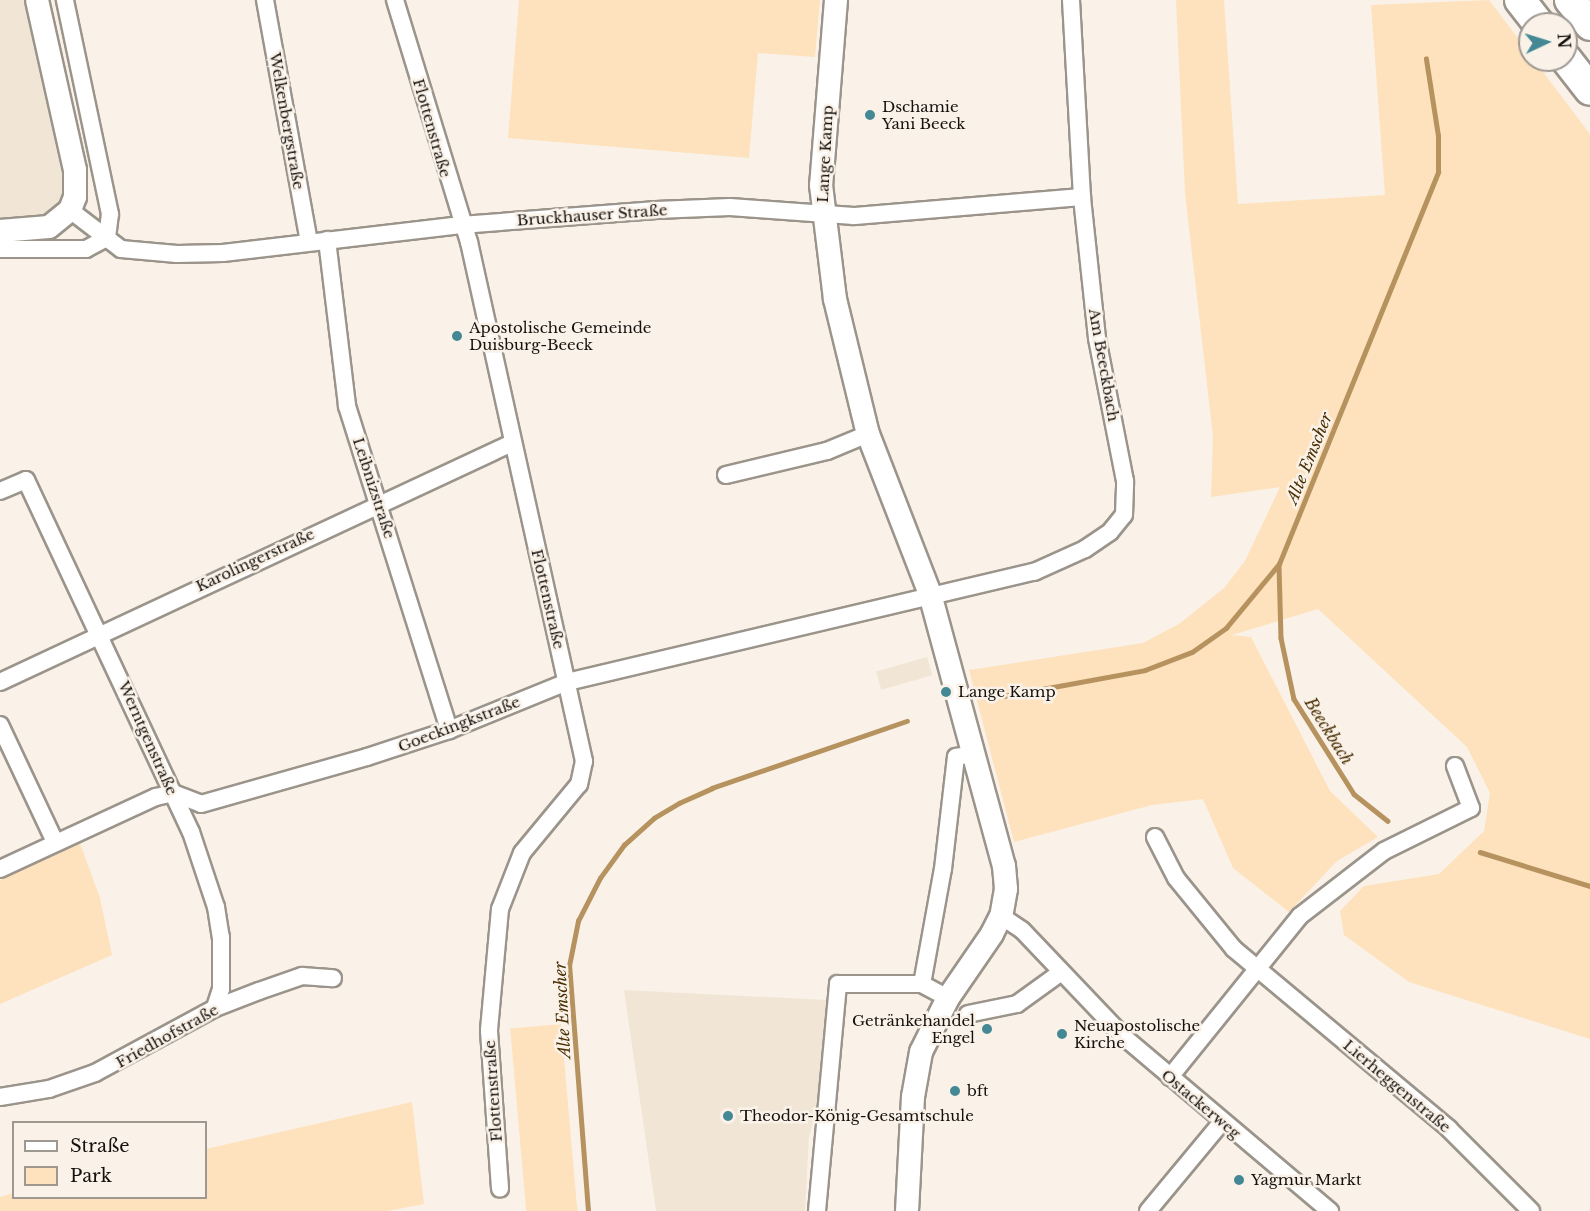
<!DOCTYPE html>
<meta charset="utf-8">
<style>
body{margin:0}
#map{position:relative;width:1590px;height:1211px;overflow:hidden;background:#faf2e8;font-family:"Libre Baskerville",serif}
div>[style]{position:absolute}
.built>*{inset:0;background:#f1e6d5;transform-origin:0 0}
.green>*{inset:0;background:#fde2bd;transform-origin:0 0}
.stream>*{height:4.5px;margin:-2.25px;padding:0 2.25px;transform-origin:2.25px;border-radius:2.25px;background:#b6925e}
.roads{filter:drop-shadow(2px 0 #9b948b) drop-shadow(-2px 0 #9b948b) drop-shadow(0 2px #9b948b) drop-shadow(0 -2px #9b948b)}
.street>*{height:16px;margin:-8px;padding:0 8px;transform-origin:8px;border-radius:8px;background:#fff}
.secondary>*{height:22px;margin:-11px;padding:0 11px;transform-origin:11px;border-radius:11px;background:#fff}
.highway>*{height:30px;margin:-15px;padding:0 15px;transform-origin:15px;border-radius:15px;background:#fff}
.dots>*{width:16px;height:16px;translate:-50% -50%;box-sizing:border-box;border:3px solid #faf2e8;border-radius:50%}
span{translate:-50% -50%;white-space:nowrap;text-align:center;line-height:1.15;-webkit-text-stroke:5px #faf2e8;paint-order:stroke}
.poi-label{font-size:15px;color:#14110e}
.left{translate:0 -50%;text-align:left}
.right{translate:-100% -50%;text-align:right}
.street-label{font-size:15px;color:#14110e}
.water-label{font-size:16px;color:#472d01;font-style:italic}
.legend{position:absolute;left:12px;top:1121px;width:195px;height:78px;box-sizing:border-box;background:#faf2e8;border:2px solid #9e9891;margin:0;padding:8px 10px;list-style:none;font-size:18px;color:#14110e}
.legend li{display:flex;align-items:center;gap:12px;height:30px}
.legend b{width:30px;border:2px solid #9e9891}
.north{position:absolute;left:1518px;top:12px;width:60px;height:60px;box-sizing:border-box;background:#faf2e8;border:2px solid #9e9891;border-radius:50%;rotate:86deg;font-size:16px;font-weight:700;line-height:24px;text-align:center;color:#14110e}
.north::after{content:'';display:block;margin:auto;width:21px;height:27px;background:#438894;clip-path:polygon(50% 0,100% 100%,50% 72%,0 100%)}
</style>
<div id="map">
<div class="built">
<div style="clip-path:polygon(0 0,25px 0,65px 189px,58px 210px,38px 219px,0 219px)"></div>
<div style="left:927px;top:657px;width:19px;height:53px;rotate:74deg"></div>
<div style="clip-path:polygon(624px 990px,827px 1000px,820px 1096px,809px 1137px,805px 1211px,656px 1211px)"></div>
</div>
<div class="green">
<div style="clip-path:polygon(519px 0,820px 0,815px 57px,758px 53px,749px 158px,508px 138px)"></div>
<div style="clip-path:polygon(1176px 0,1224px 0,1238px 204px,1385px 195px,1371px 5px,1489px 0,1530px 54px,1530px 60px,1534px 60px,1590px 134px,1590px 1039px,1409px 982px,1344px 935px,1340px 911px,1364px 886px,1439px 874px,1484px 831px,1490px 793px,1467px 747px,1318px 609px,1232px 635px,1251px 637px,1330px 791px,1378px 837px,1337px 861px,1289px 912px,1233px 868px,1203px 799px,1152px 805px,1014px 842px,969px 670px,1143px 643px,1179px 624px,1224px 588px,1245px 561px,1280px 487px,1211px 497px,1213px 437px,1185px 193px)"></div>
<div style="clip-path:polygon(80px 843px,100px 898px,112px 955px,0 1004px,0 880px)"></div>
<div style="left:561px;top:1024px;width:188px;height:51px;rotate:85deg"></div>
<div style="clip-path:polygon(412px 1102px,424px 1204px,388px 1211px,0 1211px,0 1197px,13px 1193px,14px 1198px,206px 1198px,206px 1149px)"></div>
</div>
<div class="stream">
<div style="left:1279px;top:566px;width:72px;rotate:88.4deg"></div>
<div style="left:1281px;top:638px;width:62px;rotate:78deg"></div>
<div style="left:1294px;top:699px;width:112px;rotate:57.7deg"></div>
<div style="left:1354px;top:794px;width:43px;rotate:38.5deg"></div>
<div style="left:1004px;top:696px;width:143px;rotate:-10.4deg"></div>
<div style="left:1145px;top:670px;width:50px;rotate:-21deg"></div>
<div style="left:1192px;top:652px;width:42px;rotate:-35.2deg"></div>
<div style="left:1226px;top:628px;width:83px;rotate:-50.4deg"></div>
<div style="left:1279px;top:564px;width:423px;rotate:-67.9deg"></div>
<div style="left:1438px;top:172px;width:36px;rotate:-90deg"></div>
<div style="left:1438px;top:136px;width:78px;rotate:-98.9deg"></div>
<div style="left:1480px;top:852px;width:115px;rotate:17.2deg"></div>
<div style="left:588px;top:1211px;width:246px;rotate:-94.4deg"></div>
<div style="left:569px;top:966px;width:46px;rotate:-78.7deg"></div>
<div style="left:578px;top:921px;width:48px;rotate:-62.9deg"></div>
<div style="left:600px;top:878px;width:41px;rotate:-54deg"></div>
<div style="left:624px;top:845px;width:40px;rotate:-42deg"></div>
<div style="left:654px;top:818px;width:29px;rotate:-31deg"></div>
<div style="left:679px;top:803px;width:36px;rotate:-24deg"></div>
<div style="left:712px;top:788px;width:206px;rotate:-19deg"></div>
</div>
<div class="roads">
<div class="street">
<div style="left:265px;top:0;width:246px;rotate:79.7deg"></div>
<div style="left:395px;top:0;width:253px;rotate:73deg"></div>
<div style="left:469px;top:242px;width:532px;rotate:77.51deg"></div>
<div style="left:584px;top:761px;width:24px;rotate:102deg"></div>
<div style="left:579px;top:784px;width:89px;rotate:129.6deg"></div>
<div style="left:522px;top:853px;width:60px;rotate:111.4deg"></div>
<div style="left:500px;top:909px;width:122px;rotate:95.2deg"></div>
<div style="left:489px;top:1031px;width:158px;rotate:86deg"></div>
<div style="left:70px;top:210px;width:64px;rotate:37.4deg"></div>
<div style="left:121px;top:249px;width:56px;rotate:5.1deg"></div>
<div style="left:177px;top:254px;width:46px;rotate:-1.2deg"></div>
<div style="left:223px;top:253px;width:240px;rotate:-6.7deg"></div>
<div style="left:461px;top:225px;width:196px;rotate:-4.4deg"></div>
<div style="left:656px;top:210px;width:74px;rotate:-2.3deg"></div>
<div style="left:730px;top:207px;width:124px;rotate:4.2deg"></div>
<div style="left:854px;top:216px;width:229px;rotate:-4.8deg"></div>
<div style="left:327px;top:240px;width:167px;rotate:83.1deg"></div>
<div style="left:347px;top:406px;width:340px;rotate:72.5deg"></div>
<div style="left:0;top:249px;width:86px"></div>
<div style="left:86px;top:249px;width:24px;rotate:-28deg"></div>
<div style="left:107px;top:238px;width:24px;rotate:-83deg"></div>
<div style="left:110px;top:214px;width:219px;rotate:-101.9deg"></div>
<div style="left:726px;top:475px;width:104px;rotate:-13.4deg"></div>
<div style="left:827px;top:451px;width:44px;rotate:-22.5deg"></div>
<div style="left:0;top:491px;width:28px;rotate:-23deg"></div>
<div style="left:26px;top:480px;width:389px;rotate:64.9deg"></div>
<div style="left:191px;top:832px;width:79px;rotate:71.6deg"></div>
<div style="left:216px;top:907px;width:30px;rotate:81deg"></div>
<div style="left:221px;top:937px;width:52px;rotate:90deg"></div>
<div style="left:221px;top:989px;width:20px;rotate:108deg"></div>
<div style="left:0;top:682px;width:565px;rotate:-25.02deg"></div>
<div style="left:0;top:725px;width:129px;rotate:64.8deg"></div>
<div style="left:1155px;top:837px;width:46px;rotate:62.9deg"></div>
<div style="left:1176px;top:878px;width:92px;rotate:50.8deg"></div>
<div style="left:1234px;top:949px;width:280px;rotate:39.9deg"></div>
<div style="left:1449px;top:1129px;width:116px;rotate:45deg"></div>
<div style="left:0;top:869px;width:172px;rotate:-24.8deg"></div>
<div style="left:156px;top:797px;width:17px;rotate:-13deg"></div>
<div style="left:173px;top:793px;width:30px;rotate:21deg"></div>
<div style="left:201px;top:804px;width:173px;rotate:-15.8deg"></div>
<div style="left:367px;top:757px;width:86px;rotate:-18.2deg"></div>
<div style="left:449px;top:730px;width:127px;rotate:-22.1deg"></div>
<div style="left:567px;top:682px;width:480px;rotate:-13.3deg"></div>
<div style="left:1034px;top:572px;width:56px;rotate:-24.3deg"></div>
<div style="left:1085px;top:549px;width:30px;rotate:-34deg"></div>
<div style="left:1110px;top:532px;width:22px;rotate:-51deg"></div>
<div style="left:1124px;top:515px;width:34px;rotate:-88deg"></div>
<div style="left:1125px;top:481px;width:146px;rotate:-101.1deg"></div>
<div style="left:1097px;top:338px;width:142px;rotate:-96.1deg"></div>
<div style="left:1082px;top:197px;width:197px;rotate:-93.2deg"></div>
<div style="left:1001px;top:916px;width:25px;rotate:34deg"></div>
<div style="left:1022px;top:930px;width:148px;rotate:46.4deg"></div>
<div style="left:1124px;top:1037px;width:270px;rotate:40.2deg"></div>
<div style="left:948px;top:998px;width:30px;rotate:-152deg"></div>
<div style="left:922px;top:984px;width:117px;rotate:-79.7deg"></div>
<div style="left:943px;top:869px;width:113px;rotate:-83.4deg"></div>
<div style="left:956px;top:757px;width:15px;rotate:-11deg"></div>
<div style="left:968px;top:1014px;width:50px;rotate:-11.5deg"></div>
<div style="left:1017px;top:1004px;width:53px;rotate:-35.8deg"></div>
<div style="left:1170px;top:1077px;width:207px;rotate:-51.1deg"></div>
<div style="left:1300px;top:916px;width:106px;rotate:-37.7deg"></div>
<div style="left:1384px;top:851px;width:97px;rotate:-26.3deg"></div>
<div style="left:1471px;top:808px;width:45px;rotate:-110.9deg"></div>
<div style="left:0;top:1097px;width:50px;rotate:-9.3deg"></div>
<div style="left:49px;top:1089px;width:49px;rotate:-19.2deg"></div>
<div style="left:95px;top:1073px;width:136px;rotate:-28.4deg"></div>
<div style="left:215px;top:1008px;width:47px;rotate:-21.1deg"></div>
<div style="left:259px;top:991px;width:46px;rotate:-19.2deg"></div>
<div style="left:302px;top:976px;width:31px;rotate:4deg"></div>
<div style="left:817px;top:1211px;width:228px;rotate:-84.7deg"></div>
<div style="left:838px;top:984px;width:84px"></div>
<div style="left:1148px;top:1211px;width:116px;rotate:-50.3deg"></div>
</div>
<div class="secondary">
<div style="left:836px;top:0;width:186px;rotate:94.6deg"></div>
<div style="left:821px;top:185px;width:115px;rotate:83deg"></div>
<div style="left:835px;top:299px;width:139px;rotate:76.3deg"></div>
<div style="left:868px;top:434px;width:172px;rotate:68.8deg"></div>
<div style="left:930px;top:594px;width:282px;rotate:74.8deg"></div>
<div style="left:1004px;top:866px;width:23px;rotate:85deg"></div>
<div style="left:1006px;top:889px;width:27px;rotate:100deg"></div>
<div style="left:1001px;top:916px;width:20px;rotate:117deg"></div>
<div style="left:992px;top:934px;width:78px;rotate:124.5deg"></div>
<div style="left:948px;top:998px;width:60px;rotate:116.6deg"></div>
<div style="left:921px;top:1052px;width:46px;rotate:100.1deg"></div>
<div style="left:913px;top:1097px;width:114px;rotate:93deg"></div>
<div style="left:0;top:231px;width:49px;rotate:-4.7deg"></div>
<div style="left:49px;top:227px;width:27px;rotate:-39deg"></div>
<div style="left:70px;top:210px;width:14px;rotate:-69deg"></div>
<div style="left:75px;top:197px;width:27px;rotate:-90deg"></div>
<div style="left:75px;top:170px;width:174px;rotate:-102.6deg"></div>
</div>
<div class="highway">
<div style="left:1520px;top:0;width:31px;rotate:52deg"></div>
<div style="left:1570px;top:0;width:32px;rotate:51deg"></div>
<div style="left:1566px;top:59px;width:39px;rotate:52deg"></div>
</div>
</div>
<div class="dots">
<div style="left:870px;top:115px;background:#438894"></div>
<div style="left:457px;top:336px;background:#438894"></div>
<div style="left:946px;top:692px;background:#438894"></div>
<div style="left:987px;top:1029px;background:#438894"></div>
<div style="left:1062px;top:1034px;background:#438894"></div>
<div style="left:955px;top:1091px;background:#438894"></div>
<div style="left:728px;top:1116px;background:#438894"></div>
<div style="left:1239px;top:1180px;background:#438894"></div>
</div>
<div class="poi-label">
<span class="left" style="left:882px;top:115px">Dschamie<br>Yani Beeck</span>
<span class="left" style="left:469px;top:336px">Apostolische Gemeinde<br>Duisburg-Beeck</span>
<span class="left" style="left:958px;top:692px">Lange Kamp</span>
<span class="right" style="left:975px;top:1029px">Getränkehandel<br>Engel</span>
<span class="left" style="left:1074px;top:1034px">Neuapostolische<br>Kirche</span>
<span class="left" style="left:967px;top:1091px">bft</span>
<span class="left" style="left:740px;top:1116px">Theodor-König-Gesamtschule</span>
<span class="left" style="left:1251px;top:1180px">Yagmur Markt</span>
</div>
<div class="street-label">
<span style="left:287px;top:121px;rotate:80deg">Welkenbergstraße</span>
<span style="left:432px;top:128px;rotate:74deg">Flottenstraße</span>
<span style="left:825px;top:154px;rotate:-87deg">Lange Kamp</span>
<span style="left:592px;top:215px;rotate:-4deg">Bruckhauser Straße</span>
<span style="left:1104px;top:365px;rotate:80deg">Am Beeckbach</span>
<span style="left:374px;top:488px;rotate:72deg">Leibnizstraße</span>
<span style="left:255px;top:560px;rotate:-25deg">Karolingerstraße</span>
<span style="left:548px;top:599px;rotate:77deg">Flottenstraße</span>
<span style="left:459px;top:724px;rotate:-21deg">Goeckingkstraße</span>
<span style="left:148px;top:738px;rotate:66deg">Werntgenstraße</span>
<span style="left:167px;top:1036px;rotate:-29deg">Friedhofstraße</span>
<span style="left:1397px;top:1086px;rotate:40deg">Lierheggenstraße</span>
<span style="left:493px;top:1091px;rotate:-94deg">Flottenstraße</span>
<span style="left:1201px;top:1104px;rotate:40deg">Ostackerweg</span>
</div>
<div class="water-label">
<span style="left:1309px;top:458px;rotate:-68deg">Alte Emscher</span>
<span style="left:1329px;top:731px;rotate:58deg">Beeckbach</span>
<span style="left:562px;top:1010px;rotate:-93deg">Alte Emscher</span>
</div>
<ul class="legend">
<li><b style="height:8px;background:#fff"></b>Straße</li>
<li><b style="height:16px;background:#fde2bd"></b>Park</li>
</ul>
<div class="north">N</div>
</div>
